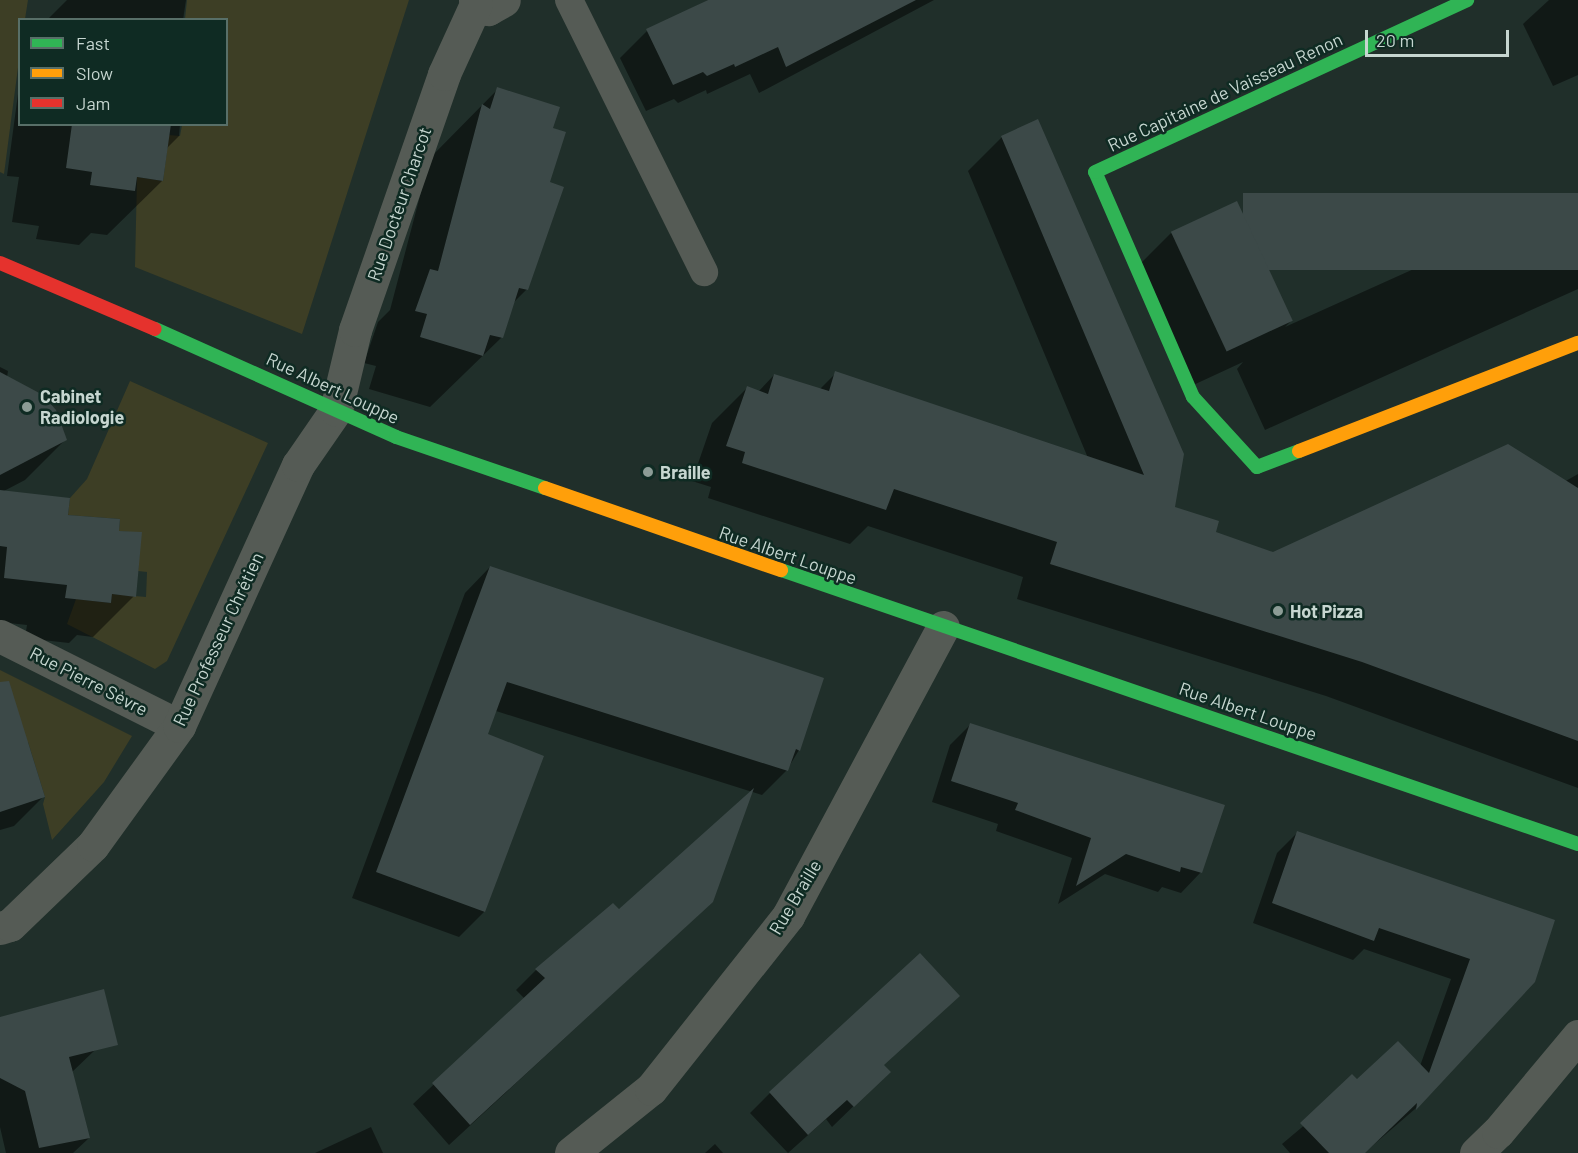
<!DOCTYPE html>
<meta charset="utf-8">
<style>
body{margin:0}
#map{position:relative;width:1578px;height:1153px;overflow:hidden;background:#202f2a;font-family:Barlow,sans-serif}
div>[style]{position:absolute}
.green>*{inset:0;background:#3d3e25}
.shadow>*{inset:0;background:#0007}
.building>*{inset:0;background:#3c4948;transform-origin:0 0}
.lane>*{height:28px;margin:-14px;padding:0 14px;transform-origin:14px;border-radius:14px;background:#555b55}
.street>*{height:33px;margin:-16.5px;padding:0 16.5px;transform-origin:16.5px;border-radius:16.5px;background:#555b55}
.fast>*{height:14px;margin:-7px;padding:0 7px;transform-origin:7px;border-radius:7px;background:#30b455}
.slow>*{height:14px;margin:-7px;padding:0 7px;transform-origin:7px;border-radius:7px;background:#ff9f0a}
.jam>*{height:14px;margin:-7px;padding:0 7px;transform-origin:7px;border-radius:7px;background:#e5322d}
.dots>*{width:16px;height:16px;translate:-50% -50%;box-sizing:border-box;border:3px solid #0f2b23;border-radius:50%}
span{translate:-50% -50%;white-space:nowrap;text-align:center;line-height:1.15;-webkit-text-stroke:5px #0f2b23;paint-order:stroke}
.street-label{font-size:18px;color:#c6d6d0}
.poi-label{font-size:18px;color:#c6d6d0;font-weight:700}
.left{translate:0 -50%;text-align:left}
.legend{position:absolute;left:18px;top:18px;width:210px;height:108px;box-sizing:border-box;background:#0f2b23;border:2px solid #586f68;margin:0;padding:8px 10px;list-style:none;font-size:18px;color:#c6d6d0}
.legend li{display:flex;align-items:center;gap:12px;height:30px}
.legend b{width:30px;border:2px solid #586f68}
.scale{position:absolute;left:1365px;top:30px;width:144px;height:27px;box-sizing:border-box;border:3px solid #c6d6d0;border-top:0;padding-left:8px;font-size:18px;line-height:21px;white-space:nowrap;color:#c6d6d0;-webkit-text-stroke:4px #0f2b23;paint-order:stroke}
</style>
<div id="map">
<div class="green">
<div style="clip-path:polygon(0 0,28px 0,25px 19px,20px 20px,19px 60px,4px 174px,0 172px)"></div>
<div style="clip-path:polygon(187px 0,409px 0,302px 334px,135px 267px,137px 177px,163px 181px,169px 135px,180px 136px,182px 125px,226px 124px,226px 20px,185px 19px)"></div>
<div style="clip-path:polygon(130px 381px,268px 443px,167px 661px,155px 669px,67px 624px,76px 599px,111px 603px,112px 594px,146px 597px,147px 572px,138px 571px,141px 533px,119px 531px,120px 519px,68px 515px,70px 498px,87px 479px)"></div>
<div style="clip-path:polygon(0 670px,132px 736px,104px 782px,52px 840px,43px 804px,45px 797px,28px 742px,0 751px)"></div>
</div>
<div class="shadow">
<div style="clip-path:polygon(67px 0,186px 0,183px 20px,47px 20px)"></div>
<div style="clip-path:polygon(708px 0,934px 0,759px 93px,750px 74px,707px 94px,706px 90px,678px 103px,674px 99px,646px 111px,620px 58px,647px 31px)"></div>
<div style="clip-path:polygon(1549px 0,1578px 0,1578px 75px,1553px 86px,1523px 24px)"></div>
<div style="clip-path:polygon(20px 79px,20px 124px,180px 124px,179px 136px,166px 149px,162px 181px,107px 235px,91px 233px,79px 245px,36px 239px,39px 226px,12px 222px,19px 177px,7px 176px)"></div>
<div style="clip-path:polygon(498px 89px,548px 183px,527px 289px,512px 304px,501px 338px,430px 407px,369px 389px,376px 366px,364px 363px,378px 322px,390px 310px,430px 158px)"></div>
<div style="clip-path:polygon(1002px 137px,1173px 508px,1214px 533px,1273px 553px,1564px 482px,1578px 474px,1578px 788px,1326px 696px,1017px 599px,1023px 577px,868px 526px,850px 544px,708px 498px,711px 487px,692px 481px,712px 423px,747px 388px,758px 392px,774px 375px,819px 390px,836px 373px,1088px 458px,968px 171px)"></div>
<div style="clip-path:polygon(1578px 195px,1578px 289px,1265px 430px,1237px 369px,1243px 362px,1189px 387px,1135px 269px,1171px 233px,1291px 321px,1285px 327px)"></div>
<div style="clip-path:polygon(0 367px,8px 371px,7px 377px,66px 439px,25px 480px,2px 492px,118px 532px,134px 596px,93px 637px,77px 635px,69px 643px,25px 638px,27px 625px,0 622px)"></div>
<div style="clip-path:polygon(490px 567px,799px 750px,787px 770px,762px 795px,496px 711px,486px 735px,542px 757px,484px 912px,459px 937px,352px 898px,465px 593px)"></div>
<div style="clip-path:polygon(970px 725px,1201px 872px,1181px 893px,1162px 887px,1158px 892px,1105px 874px,1058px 904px,1072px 858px,996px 831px,998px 824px,932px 802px,950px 745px)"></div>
<div style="clip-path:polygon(0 752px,44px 796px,14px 826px,0 830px)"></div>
<div style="clip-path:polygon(1297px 833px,1533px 982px,1415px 1109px,1364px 1153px,1290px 1153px,1282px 1144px,1357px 1081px,1420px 1066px,1451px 979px,1364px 949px,1353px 960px,1253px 923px,1277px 853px)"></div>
<div style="clip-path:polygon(712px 902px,449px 1145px,413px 1104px,525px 999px,516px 990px,536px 970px,619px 912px)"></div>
<div style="clip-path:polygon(0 1018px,95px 1050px,71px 1073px,89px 1138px,73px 1153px,6px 1153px,0 1127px)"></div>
<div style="clip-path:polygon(883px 1066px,868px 1092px,832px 1127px,826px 1119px,788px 1153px,750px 1113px,770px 1093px)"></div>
<div style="clip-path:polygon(371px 1127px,383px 1153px,315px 1153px)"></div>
<div style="clip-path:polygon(715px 1144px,723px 1153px,705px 1153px)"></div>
</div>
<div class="building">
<div style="clip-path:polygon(708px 0,916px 0,786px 67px,778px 47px,735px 67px,734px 64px,707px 76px,703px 72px,673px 85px,646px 29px)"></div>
<div style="clip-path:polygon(497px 87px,560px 107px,553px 128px,566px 132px,550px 182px,564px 187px,528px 290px,519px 288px,503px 338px,490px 335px,483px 356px,420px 337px,427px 314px,415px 311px,430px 269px,438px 271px,482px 104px,490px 109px)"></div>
<div style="clip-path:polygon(1038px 119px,1184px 454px,1175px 507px,1219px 521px,1216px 532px,1273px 552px,1508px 444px,1578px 488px,1578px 741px,1362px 662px,1050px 564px,1057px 542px,894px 489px,886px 510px,742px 463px,745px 452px,726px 446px,747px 386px,768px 394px,774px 374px,829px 391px,835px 371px,1144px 475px,1001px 136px)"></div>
<div style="clip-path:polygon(72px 124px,171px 124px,163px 181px,137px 177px,135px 191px,90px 185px,92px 172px,66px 168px)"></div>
<div style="left:1578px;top:193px;width:77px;height:335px;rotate:90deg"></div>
<div style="left:1237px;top:201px;width:132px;height:73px;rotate:65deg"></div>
<div style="clip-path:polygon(0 372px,43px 395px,56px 410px,67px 440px,0 475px)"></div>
<div style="clip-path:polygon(0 490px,70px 498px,68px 515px,120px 519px,119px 531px,142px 532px,136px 597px,112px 594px,111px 603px,65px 598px,67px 585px,4px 578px,7px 547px,0 546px)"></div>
<div style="clip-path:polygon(490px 566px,824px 678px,800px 751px,796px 749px,788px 771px,507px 682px,488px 734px,544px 756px,485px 912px,376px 872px)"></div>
<div style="clip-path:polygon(9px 681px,45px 797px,0 812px,0 682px)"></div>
<div style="clip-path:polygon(970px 723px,1225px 805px,1202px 873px,1181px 867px,1180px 872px,1126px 854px,1076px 886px,1091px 838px,1015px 810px,1018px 803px,951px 781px)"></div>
<div style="clip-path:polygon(754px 788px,713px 902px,470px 1125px,432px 1083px,545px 978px,535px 969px,613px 903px,619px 909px)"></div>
<div style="clip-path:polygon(1297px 831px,1555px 920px,1535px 982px,1416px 1110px,1417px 1103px,1365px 1153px,1329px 1153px,1300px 1123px,1352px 1074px,1357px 1079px,1398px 1041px,1429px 1073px,1470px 959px,1379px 928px,1374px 941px,1272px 903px)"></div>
<div style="clip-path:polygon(920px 953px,960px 996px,884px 1065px,891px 1072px,854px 1107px,847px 1100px,808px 1135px,769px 1092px)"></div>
<div style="clip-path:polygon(104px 989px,118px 1045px,69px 1057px,90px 1138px,39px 1148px,25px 1091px,0 1078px,0 1017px)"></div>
</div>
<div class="lane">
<div style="left:569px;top:0;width:304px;rotate:63.6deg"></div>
</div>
<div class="street">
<div style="left:475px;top:0;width:16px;rotate:35deg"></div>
<div style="left:488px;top:9px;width:18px;rotate:-29deg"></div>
<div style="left:0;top:636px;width:200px;rotate:26.7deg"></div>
<div style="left:0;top:928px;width:10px;rotate:-17deg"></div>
<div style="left:10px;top:925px;width:115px;rotate:-43.9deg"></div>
<div style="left:93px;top:845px;width:147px;rotate:-54.1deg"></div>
<div style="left:179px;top:726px;width:287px;rotate:-65.5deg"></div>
<div style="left:298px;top:465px;width:67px;rotate:-55.4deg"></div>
<div style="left:336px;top:410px;width:82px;rotate:-76.6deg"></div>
<div style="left:355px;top:330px;width:271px;rotate:-70.8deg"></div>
<div style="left:444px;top:74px;width:77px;rotate:-65.4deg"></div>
<div style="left:571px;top:1153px;width:102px;rotate:-38.7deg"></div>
<div style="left:651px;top:1089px;width:221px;rotate:-51.6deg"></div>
<div style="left:788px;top:916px;width:328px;rotate:-61.8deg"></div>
<div style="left:1476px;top:1153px;width:30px;rotate:-44deg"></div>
<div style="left:1498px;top:1132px;width:125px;rotate:-50.2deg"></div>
</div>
<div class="fast">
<div style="left:155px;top:329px;width:264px;rotate:24.1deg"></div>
<div style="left:396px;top:437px;width:157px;rotate:18.9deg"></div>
<div style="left:1299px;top:451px;width:45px;rotate:159.1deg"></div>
<div style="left:1257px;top:467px;width:95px;rotate:-132.4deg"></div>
<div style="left:1193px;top:397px;width:245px;rotate:-113.5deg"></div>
<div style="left:1095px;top:172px;width:410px;rotate:-24.8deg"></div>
<div style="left:781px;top:570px;width:843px;rotate:18.97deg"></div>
</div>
<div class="slow">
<div style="left:1299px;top:451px;width:299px;rotate:-21.2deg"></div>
<div style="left:545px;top:488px;width:250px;rotate:19.2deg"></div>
</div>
<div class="jam">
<div style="left:0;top:263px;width:168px;rotate:23.1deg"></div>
</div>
<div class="dots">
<div style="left:27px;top:407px;background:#8c9c96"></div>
<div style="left:648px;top:472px;background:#8c9c96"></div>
<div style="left:1278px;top:611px;background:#8c9c96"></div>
</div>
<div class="street-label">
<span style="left:1225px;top:92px;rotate:-25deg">Rue Capitaine de Vaisseau Renon</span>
<span style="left:399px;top:204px;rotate:-71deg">Rue Docteur Charcot</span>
<span style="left:333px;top:388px;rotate:25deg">Rue Albert Louppe</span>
<span style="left:788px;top:555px;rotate:19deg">Rue Albert Louppe</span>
<span style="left:218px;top:639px;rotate:-65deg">Rue Professeur Chrétien</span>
<span style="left:89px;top:681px;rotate:27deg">Rue Pierre Sèvre</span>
<span style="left:1248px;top:711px;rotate:19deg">Rue Albert Louppe</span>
<span style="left:795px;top:897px;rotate:-59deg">Rue Braille</span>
</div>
<div class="poi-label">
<span class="left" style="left:40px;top:407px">Cabinet<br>Radiologie</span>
<span class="left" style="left:660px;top:472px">Braille</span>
<span class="left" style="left:1290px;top:611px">Hot Pizza</span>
</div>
<ul class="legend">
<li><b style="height:8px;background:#30b455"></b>Fast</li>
<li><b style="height:8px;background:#ff9f0a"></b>Slow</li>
<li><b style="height:8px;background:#e5322d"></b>Jam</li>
</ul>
<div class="scale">20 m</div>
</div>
